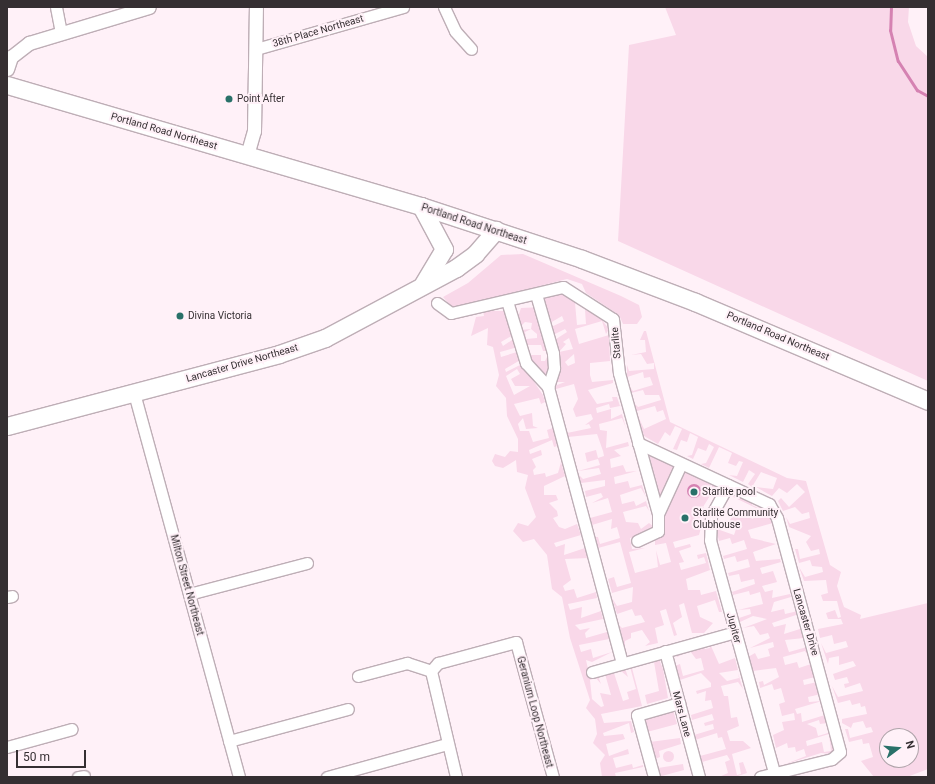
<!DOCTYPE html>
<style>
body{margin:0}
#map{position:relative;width:935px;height:784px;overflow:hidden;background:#fff1f8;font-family:Roboto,sans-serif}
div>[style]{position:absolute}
.green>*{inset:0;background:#f9d8e9}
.round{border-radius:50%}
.water>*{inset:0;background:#d582b2}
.stream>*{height:3px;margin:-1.5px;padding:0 1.5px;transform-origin:1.5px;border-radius:1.5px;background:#d582b2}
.roads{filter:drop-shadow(1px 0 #beaeb6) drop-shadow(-1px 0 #beaeb6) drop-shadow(0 1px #beaeb6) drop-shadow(0 -1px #beaeb6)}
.minor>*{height:11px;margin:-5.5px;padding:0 5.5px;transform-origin:5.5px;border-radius:5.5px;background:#fff}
.tertiary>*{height:13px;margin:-6.5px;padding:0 6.5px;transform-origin:6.5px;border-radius:6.5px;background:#fff}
.primary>*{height:17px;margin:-8.5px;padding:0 8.5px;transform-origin:8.5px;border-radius:8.5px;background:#fff}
.dots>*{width:11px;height:11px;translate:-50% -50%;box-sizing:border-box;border:2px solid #fff1f8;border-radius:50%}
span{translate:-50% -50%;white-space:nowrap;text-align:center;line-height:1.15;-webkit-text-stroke:4px #fff1f8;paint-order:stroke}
.street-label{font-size:10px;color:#352f32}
.poi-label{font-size:10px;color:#352f32}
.left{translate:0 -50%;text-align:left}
.frame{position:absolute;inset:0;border:8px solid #352f32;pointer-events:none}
.north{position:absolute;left:879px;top:728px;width:40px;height:40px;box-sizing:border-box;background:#fff1f8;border:1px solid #aea3a9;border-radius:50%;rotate:74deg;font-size:11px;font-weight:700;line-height:16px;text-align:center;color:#352f32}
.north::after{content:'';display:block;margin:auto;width:14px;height:18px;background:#297169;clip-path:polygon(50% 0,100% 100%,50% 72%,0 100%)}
.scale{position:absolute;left:16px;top:750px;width:70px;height:18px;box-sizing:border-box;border:2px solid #352f32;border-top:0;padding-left:5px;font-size:12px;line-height:14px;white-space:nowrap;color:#352f32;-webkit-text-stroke:3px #fff1f8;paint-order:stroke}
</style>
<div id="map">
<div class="green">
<div style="clip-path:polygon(665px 7px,909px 7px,908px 22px,916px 46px,928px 57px,928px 381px,618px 241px,629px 45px,676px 35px)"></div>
<div style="clip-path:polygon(523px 254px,621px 296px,639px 305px,642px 317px,637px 324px,623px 324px,619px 315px,586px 293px,582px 284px,567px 279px,462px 306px,451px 306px,443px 297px,468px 283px,501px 255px)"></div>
<div style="clip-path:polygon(evenodd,564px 292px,575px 303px,577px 325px,586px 324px,585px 310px,598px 315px,609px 329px,606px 334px,602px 321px,575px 329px,579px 344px,609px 335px,610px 361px,590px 363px,590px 375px,592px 382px,613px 380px,613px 383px,588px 390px,597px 404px,613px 401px,612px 397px,617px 397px,620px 406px,610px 408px,609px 404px,596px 408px,597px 413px,611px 409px,611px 419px,622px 414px,626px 428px,622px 418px,599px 424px,600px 430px,607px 431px,606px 448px,628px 442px,629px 446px,614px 450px,621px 456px,610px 459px,611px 468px,623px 465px,626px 472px,637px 471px,614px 477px,615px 484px,628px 481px,630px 488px,642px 485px,646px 497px,641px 488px,620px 495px,622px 504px,634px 501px,636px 506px,646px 501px,649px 511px,646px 506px,623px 512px,626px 522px,638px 523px,641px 529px,649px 523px,654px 527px,642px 536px,630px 538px,632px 549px,645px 548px,629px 552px,635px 573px,658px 567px,656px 550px,660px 565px,671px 562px,666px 543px,655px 545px,655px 540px,665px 529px,664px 513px,684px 470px,716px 486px,703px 507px,706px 510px,699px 535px,673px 542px,675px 548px,690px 544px,691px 547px,679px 551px,684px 562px,679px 563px,681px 570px,706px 563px,704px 557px,698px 559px,697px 555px,706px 553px,710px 570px,686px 579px,688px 590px,700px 590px,701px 595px,716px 591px,722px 612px,719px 612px,715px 600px,697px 606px,700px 617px,713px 623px,704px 633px,692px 633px,684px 603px,679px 605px,682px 617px,673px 623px,677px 635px,674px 636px,666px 609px,660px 611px,664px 625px,655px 628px,658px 643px,645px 646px,650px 642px,642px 630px,631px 633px,631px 638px,625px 641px,625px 648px,619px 625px,622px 628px,645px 622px,641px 615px,635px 616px,632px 609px,617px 614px,612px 598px,617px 606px,632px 602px,633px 587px,612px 593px,608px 579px,614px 577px,617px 587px,631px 583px,620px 542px,598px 548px,594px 537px,598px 537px,600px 544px,620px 538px,617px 527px,611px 529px,612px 519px,592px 525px,590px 518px,612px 512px,608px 498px,592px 503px,603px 497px,601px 493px,586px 497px,585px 491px,605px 486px,605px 480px,581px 483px,579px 475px,583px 479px,601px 474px,599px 468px,578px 471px,600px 465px,598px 459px,587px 462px,585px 453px,596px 450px,598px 458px,604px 456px,603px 451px,597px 434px,568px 437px,567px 433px,591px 428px,589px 424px,585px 425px,593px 419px,591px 414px,576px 417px,573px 409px,578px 399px,574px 384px,556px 389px,556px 399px,552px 387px,565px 382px,553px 382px,549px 376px,546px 378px,535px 372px,527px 355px,541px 355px,541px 361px,545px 361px,550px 351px,543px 351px,541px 345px,524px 345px,520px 330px,531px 329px,525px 332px,526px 339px,537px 338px,537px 334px,531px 329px,532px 323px,525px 322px,519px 328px,517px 320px,521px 308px,543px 307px,542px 298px,564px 292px,543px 313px,550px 323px,562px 316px,564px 321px,549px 328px,551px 336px,565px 329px,567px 332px,553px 341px,558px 367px,551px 361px,547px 325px,540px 315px,543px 313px,564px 292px,569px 338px,573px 349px,559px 352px,566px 344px,563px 342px,569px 338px,564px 292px,574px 354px,575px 363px,568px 366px,565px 362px,574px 354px)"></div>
<div style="clip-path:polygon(evenodd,483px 311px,503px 311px,510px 315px,515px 334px,501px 342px,503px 346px,515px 338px,518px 347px,500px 352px,501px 357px,520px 351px,522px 359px,505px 369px,506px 372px,522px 364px,543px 395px,545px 402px,541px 404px,539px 398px,514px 404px,520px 416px,532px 413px,533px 426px,538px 428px,526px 429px,523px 418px,518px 424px,520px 431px,529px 431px,533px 442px,549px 438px,547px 430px,553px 428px,557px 446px,554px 447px,552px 440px,529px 450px,530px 454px,541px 450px,542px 455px,532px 459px,536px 467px,533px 470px,534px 475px,545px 473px,546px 477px,558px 473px,561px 462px,565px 476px,544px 486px,544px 495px,556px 495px,558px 500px,549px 503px,557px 511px,558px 516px,553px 518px,559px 527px,565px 529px,577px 524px,581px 535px,554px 543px,556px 547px,565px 544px,564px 555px,585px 548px,588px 558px,565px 559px,571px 580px,563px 586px,565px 591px,574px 589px,577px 598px,596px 592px,597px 598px,568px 604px,570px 610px,582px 607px,581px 618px,601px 611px,603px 619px,575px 625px,580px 630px,590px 628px,585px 633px,586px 638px,607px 632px,609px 639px,579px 645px,581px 652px,591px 649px,593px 658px,612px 652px,592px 662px,586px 660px,590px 678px,598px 676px,601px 684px,596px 678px,590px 680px,592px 699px,601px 707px,604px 706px,600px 693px,611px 695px,605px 674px,625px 668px,628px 677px,621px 671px,614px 673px,623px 701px,629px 699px,627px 692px,636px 689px,630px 667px,659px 659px,663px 669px,668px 698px,647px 704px,645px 695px,659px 691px,654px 662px,632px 668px,642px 706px,601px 714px,604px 723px,631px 721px,634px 732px,631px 733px,629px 723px,603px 733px,604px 736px,623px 734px,625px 739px,606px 744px,609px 756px,628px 749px,629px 754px,613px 758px,616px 768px,632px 764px,633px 768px,643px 765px,643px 767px,615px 773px,616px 777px,602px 777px,600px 763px,605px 755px,593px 743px,597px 734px,595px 719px,586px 708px,590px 700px,570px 638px,562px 597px,552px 589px,547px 555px,534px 539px,523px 542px,513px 531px,518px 523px,528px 526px,536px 517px,525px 488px,528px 475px,517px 472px,516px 460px,503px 468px,495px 466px,492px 461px,495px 454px,505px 457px,510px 451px,518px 452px,518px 439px,507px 416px,506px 398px,496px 386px,499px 375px,493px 347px,487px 345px,488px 328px,471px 336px,476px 317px,484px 316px,483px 311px,517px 369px,520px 374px,511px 379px,515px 386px,530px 386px,514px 395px,506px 376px,517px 369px)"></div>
<div style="clip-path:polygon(evenodd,644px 331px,646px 331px,670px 422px,787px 478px,806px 481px,830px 565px,841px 572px,837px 586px,844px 607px,861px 615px,860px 619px,928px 603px,928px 769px,907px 777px,874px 777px,861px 761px,873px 757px,869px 743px,863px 744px,862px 739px,849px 742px,845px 729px,848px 729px,850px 738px,873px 732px,871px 727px,866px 728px,863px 721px,853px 723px,851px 728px,842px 723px,842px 719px,867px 714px,865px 706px,861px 707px,860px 703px,852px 705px,850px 700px,838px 703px,832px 686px,838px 697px,863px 691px,860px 683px,845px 688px,844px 684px,849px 683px,847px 677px,835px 680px,833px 674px,856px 666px,853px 661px,839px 665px,839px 656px,829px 658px,828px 664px,821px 643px,826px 653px,848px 647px,846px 641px,834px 644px,832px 635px,820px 638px,818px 629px,843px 624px,841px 619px,828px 619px,826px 613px,835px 610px,838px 618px,841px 617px,837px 601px,823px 601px,821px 595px,828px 593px,826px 580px,804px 581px,799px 567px,805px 577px,823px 572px,822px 567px,812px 566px,810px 560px,799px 563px,795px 549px,798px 549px,800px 559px,820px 554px,819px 549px,811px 551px,806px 542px,811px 536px,789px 527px,786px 517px,790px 524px,810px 518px,809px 512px,802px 514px,795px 507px,783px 511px,778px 501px,781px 498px,789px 507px,805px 492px,797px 484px,787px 493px,779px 488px,772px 496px,756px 487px,773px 489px,777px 478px,761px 472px,752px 487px,748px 484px,755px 474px,749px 470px,743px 482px,729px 475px,737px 476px,743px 462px,739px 461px,736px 466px,728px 463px,732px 453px,719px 447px,709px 468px,701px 464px,706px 463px,714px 447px,709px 444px,706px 451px,698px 448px,693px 459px,687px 456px,692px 455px,698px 437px,690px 433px,687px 442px,681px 440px,677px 450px,673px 449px,682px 429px,675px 426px,670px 436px,665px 432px,658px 444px,644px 436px,638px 416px,644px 429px,666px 419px,663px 410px,657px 412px,655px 406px,637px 411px,634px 403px,638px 407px,661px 400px,659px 395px,645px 395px,643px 390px,631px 393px,629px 386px,633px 391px,653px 385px,650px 377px,644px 378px,643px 372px,627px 377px,627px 365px,629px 371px,654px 369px,654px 363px,647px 364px,641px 354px,631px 355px,646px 352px,645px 340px,640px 340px,644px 331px,887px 736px,911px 736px,911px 760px,887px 760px,887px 736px)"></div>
<div style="clip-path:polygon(649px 455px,675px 466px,661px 499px,656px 480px)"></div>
<div style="clip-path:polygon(evenodd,729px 492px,753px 500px,752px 505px,758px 508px,760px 505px,770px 514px,773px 523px,748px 530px,751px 538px,776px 544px,753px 552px,756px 561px,780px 559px,781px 562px,760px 568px,762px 574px,773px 571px,777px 582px,762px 586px,765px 592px,773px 590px,772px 598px,790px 594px,791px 597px,774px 602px,771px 612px,784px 609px,785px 614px,798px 611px,799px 614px,772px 623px,774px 627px,786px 624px,784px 634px,800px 629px,804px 638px,785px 640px,789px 652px,807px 647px,810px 659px,805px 651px,783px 657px,785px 665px,797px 662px,799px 668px,811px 664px,815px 677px,803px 680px,804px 685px,817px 682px,821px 694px,808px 697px,809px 702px,822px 701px,795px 709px,797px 714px,801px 713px,802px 722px,825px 715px,827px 723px,820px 724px,819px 720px,807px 724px,816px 728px,818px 736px,828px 733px,830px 727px,835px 751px,832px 754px,821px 753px,783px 765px,806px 756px,804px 749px,796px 752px,795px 747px,788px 748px,787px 743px,776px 748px,773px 735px,784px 730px,782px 722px,795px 720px,794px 713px,782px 716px,779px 704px,785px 702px,781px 688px,774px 690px,772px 684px,760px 688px,759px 682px,763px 681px,764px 685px,779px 677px,776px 668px,753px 671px,748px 657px,755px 653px,758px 659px,770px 656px,768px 649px,774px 647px,773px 642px,750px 648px,770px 638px,768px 633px,760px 635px,754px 626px,743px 628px,767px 619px,753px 616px,740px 622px,739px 618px,751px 614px,750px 609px,738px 610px,763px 604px,760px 592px,750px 595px,749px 591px,733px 595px,732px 592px,755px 584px,754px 579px,741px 582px,739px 574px,729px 576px,728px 573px,750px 567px,748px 559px,737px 562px,735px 556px,724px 559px,723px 556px,747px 549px,744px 540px,732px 544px,730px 538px,719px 541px,716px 529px,717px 520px,717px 529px,734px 535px,738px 523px,730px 520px,732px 517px,737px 512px,753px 519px,758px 509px,729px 495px,729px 492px,829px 734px,831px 751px,824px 752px,822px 742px,807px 746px,806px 741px,829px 734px)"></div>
<div style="clip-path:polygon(728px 638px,730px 641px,711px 646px,719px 664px,735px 658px,738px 670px,719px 673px,727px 681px,739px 678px,738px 673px,743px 689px,738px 682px,721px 686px,724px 696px,728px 696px,731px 718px,737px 717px,739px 726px,727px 731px,730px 741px,743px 741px,751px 748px,732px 754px,737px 775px,741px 774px,739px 763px,743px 762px,747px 773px,735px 777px,719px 777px,728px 773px,725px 762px,730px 760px,727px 755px,702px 762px,700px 756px,726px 749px,722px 737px,718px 738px,717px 733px,695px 740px,694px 735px,714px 729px,713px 724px,705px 726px,704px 723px,714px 720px,712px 714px,692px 720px,691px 715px,713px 708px,711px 700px,705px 701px,706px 691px,697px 694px,696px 691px,711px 687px,711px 683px,701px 673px,680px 680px,675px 666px,680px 664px,683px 676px,704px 670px,701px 658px,696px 659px,690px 651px,677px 657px,673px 653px,704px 645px,705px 649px,710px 648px,709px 644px)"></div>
<div style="clip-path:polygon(672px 706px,677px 724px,647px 732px,650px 742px,680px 738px,681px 744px,659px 751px,660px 757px,655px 759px,658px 768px,683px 764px,684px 770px,658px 777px,644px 724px,643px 714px)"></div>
<div class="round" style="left:662.5px;top:750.5px;width:11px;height:11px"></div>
</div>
<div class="water">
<div class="round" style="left:687px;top:484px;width:14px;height:14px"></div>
</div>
<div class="stream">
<div style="left:891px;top:7px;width:23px;rotate:92deg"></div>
<div style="left:890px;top:30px;width:32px;rotate:76deg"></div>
<div style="left:898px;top:61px;width:35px;rotate:57deg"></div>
<div style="left:917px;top:90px;width:13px;rotate:29deg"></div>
</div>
<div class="roads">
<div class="minor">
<div style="left:56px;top:7px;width:25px;rotate:79deg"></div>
<div style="left:444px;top:7px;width:26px;rotate:65deg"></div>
<div style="left:455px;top:31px;width:24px;rotate:48deg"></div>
<div style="left:256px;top:49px;width:153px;rotate:-15.9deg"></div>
<div style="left:507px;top:301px;width:65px;rotate:73deg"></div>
<div style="left:526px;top:363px;width:33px;rotate:47deg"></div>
<div style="left:548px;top:387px;width:20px;rotate:-72deg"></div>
<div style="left:554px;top:368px;width:15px;rotate:-94deg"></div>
<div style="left:553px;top:353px;width:61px;rotate:-106.1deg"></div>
<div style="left:437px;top:303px;width:17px;rotate:36deg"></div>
<div style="left:451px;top:313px;width:115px;rotate:-13.1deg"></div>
<div style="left:563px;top:287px;width:59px;rotate:32.6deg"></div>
<div style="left:613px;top:319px;width:54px;rotate:83.7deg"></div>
<div style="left:619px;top:373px;width:146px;rotate:74.5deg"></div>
<div style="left:658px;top:514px;width:17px;rotate:90deg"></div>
<div style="left:658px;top:531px;width:23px;rotate:155deg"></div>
<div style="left:548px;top:387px;width:286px;rotate:75deg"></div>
<div style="left:134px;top:393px;width:398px;rotate:74.7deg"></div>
<div style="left:638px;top:443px;width:145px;rotate:25deg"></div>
<div style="left:769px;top:504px;width:16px;rotate:60deg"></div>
<div style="left:777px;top:518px;width:242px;rotate:74.9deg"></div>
<div style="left:840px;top:752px;width:11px;rotate:139deg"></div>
<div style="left:832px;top:759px;width:74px;rotate:166deg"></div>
<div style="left:728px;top:485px;width:35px;rotate:119deg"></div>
<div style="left:711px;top:516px;width:24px;rotate:92deg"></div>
<div style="left:710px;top:540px;width:242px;rotate:74.6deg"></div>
<div style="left:658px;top:514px;width:55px;rotate:-65.3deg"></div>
<div style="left:189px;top:594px;width:122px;rotate:-14.7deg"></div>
<div style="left:7px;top:597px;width:5px;rotate:-11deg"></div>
<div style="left:665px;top:651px;width:131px;rotate:74.9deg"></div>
<div style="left:431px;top:671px;width:11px;rotate:-49deg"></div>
<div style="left:438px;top:663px;width:81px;rotate:-15.1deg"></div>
<div style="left:516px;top:642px;width:140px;rotate:74.7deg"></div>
<div style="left:431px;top:671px;width:109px;rotate:76.7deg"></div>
<div style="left:592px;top:672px;width:148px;rotate:-15.6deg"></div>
<div style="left:358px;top:676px;width:51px;rotate:-14.9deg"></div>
<div style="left:407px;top:663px;width:25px;rotate:18deg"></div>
<div style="left:229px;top:741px;width:123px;rotate:-15.1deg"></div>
<div style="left:7px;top:747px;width:67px;rotate:-15.5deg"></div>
<div style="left:78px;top:777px;width:6px;rotate:-9deg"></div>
<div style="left:327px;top:777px;width:124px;rotate:-15.4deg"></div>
<div style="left:654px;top:777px;width:64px;rotate:-105.3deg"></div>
<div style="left:637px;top:715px;width:44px;rotate:-15.9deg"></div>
</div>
<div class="tertiary">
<div style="left:7px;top:69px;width:13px;rotate:-72deg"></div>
<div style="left:11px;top:57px;width:23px;rotate:-38deg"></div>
<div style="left:29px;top:43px;width:125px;rotate:-16.7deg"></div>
<div style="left:247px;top:155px;width:25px;rotate:-74deg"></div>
<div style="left:254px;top:131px;width:124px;rotate:-89.1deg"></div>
</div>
<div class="primary">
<div style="left:7px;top:85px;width:431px;rotate:16.3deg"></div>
<div style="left:421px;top:206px;width:169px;rotate:18.2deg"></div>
<div style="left:582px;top:259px;width:121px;rotate:20.8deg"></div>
<div style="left:695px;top:302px;width:253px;rotate:23deg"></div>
<div style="left:421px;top:206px;width:49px;rotate:61.9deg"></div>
<div style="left:444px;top:249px;width:41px;rotate:121deg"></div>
<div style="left:7px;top:426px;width:281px;rotate:-14.8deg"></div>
<div style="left:279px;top:354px;width:49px;rotate:-19.2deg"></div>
<div style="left:325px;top:338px;width:149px;rotate:-28.1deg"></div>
<div style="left:456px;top:268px;width:24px;rotate:-36deg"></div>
<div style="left:475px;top:254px;width:32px;rotate:-49deg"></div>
</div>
</div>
<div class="dots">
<div style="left:229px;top:99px;background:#297169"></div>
<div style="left:180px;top:316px;background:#297169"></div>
<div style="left:694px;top:492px;background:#297169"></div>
<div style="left:685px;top:518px;background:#297169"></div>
</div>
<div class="street-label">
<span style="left:318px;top:31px;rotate:-16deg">38th Place Northeast</span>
<span style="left:164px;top:131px;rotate:16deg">Portland Road Northeast</span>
<span style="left:474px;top:224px;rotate:18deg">Portland Road Northeast</span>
<span style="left:778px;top:336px;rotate:23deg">Portland Road Northeast</span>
<span style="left:616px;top:343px;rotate:-95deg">Starlite</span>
<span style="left:242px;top:363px;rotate:-16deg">Lancaster Drive Northeast</span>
<span style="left:187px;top:585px;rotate:75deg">Milton Street Northeast</span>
<span style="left:806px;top:622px;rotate:74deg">Lancaster Drive</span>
<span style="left:734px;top:628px;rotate:75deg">Jupiter</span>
<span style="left:535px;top:712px;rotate:75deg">Geranium Loop Northeast</span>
<span style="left:682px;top:714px;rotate:75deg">Mars Lane</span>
</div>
<div class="poi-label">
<span class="left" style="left:237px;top:99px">Point After</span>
<span class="left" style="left:188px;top:316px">Divina Victoria</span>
<span class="left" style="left:702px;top:492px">Starlite pool</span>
<span class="left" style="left:693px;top:518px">Starlite Community<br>Clubhouse</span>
</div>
<div class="frame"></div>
<div class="north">N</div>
<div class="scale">50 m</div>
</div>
